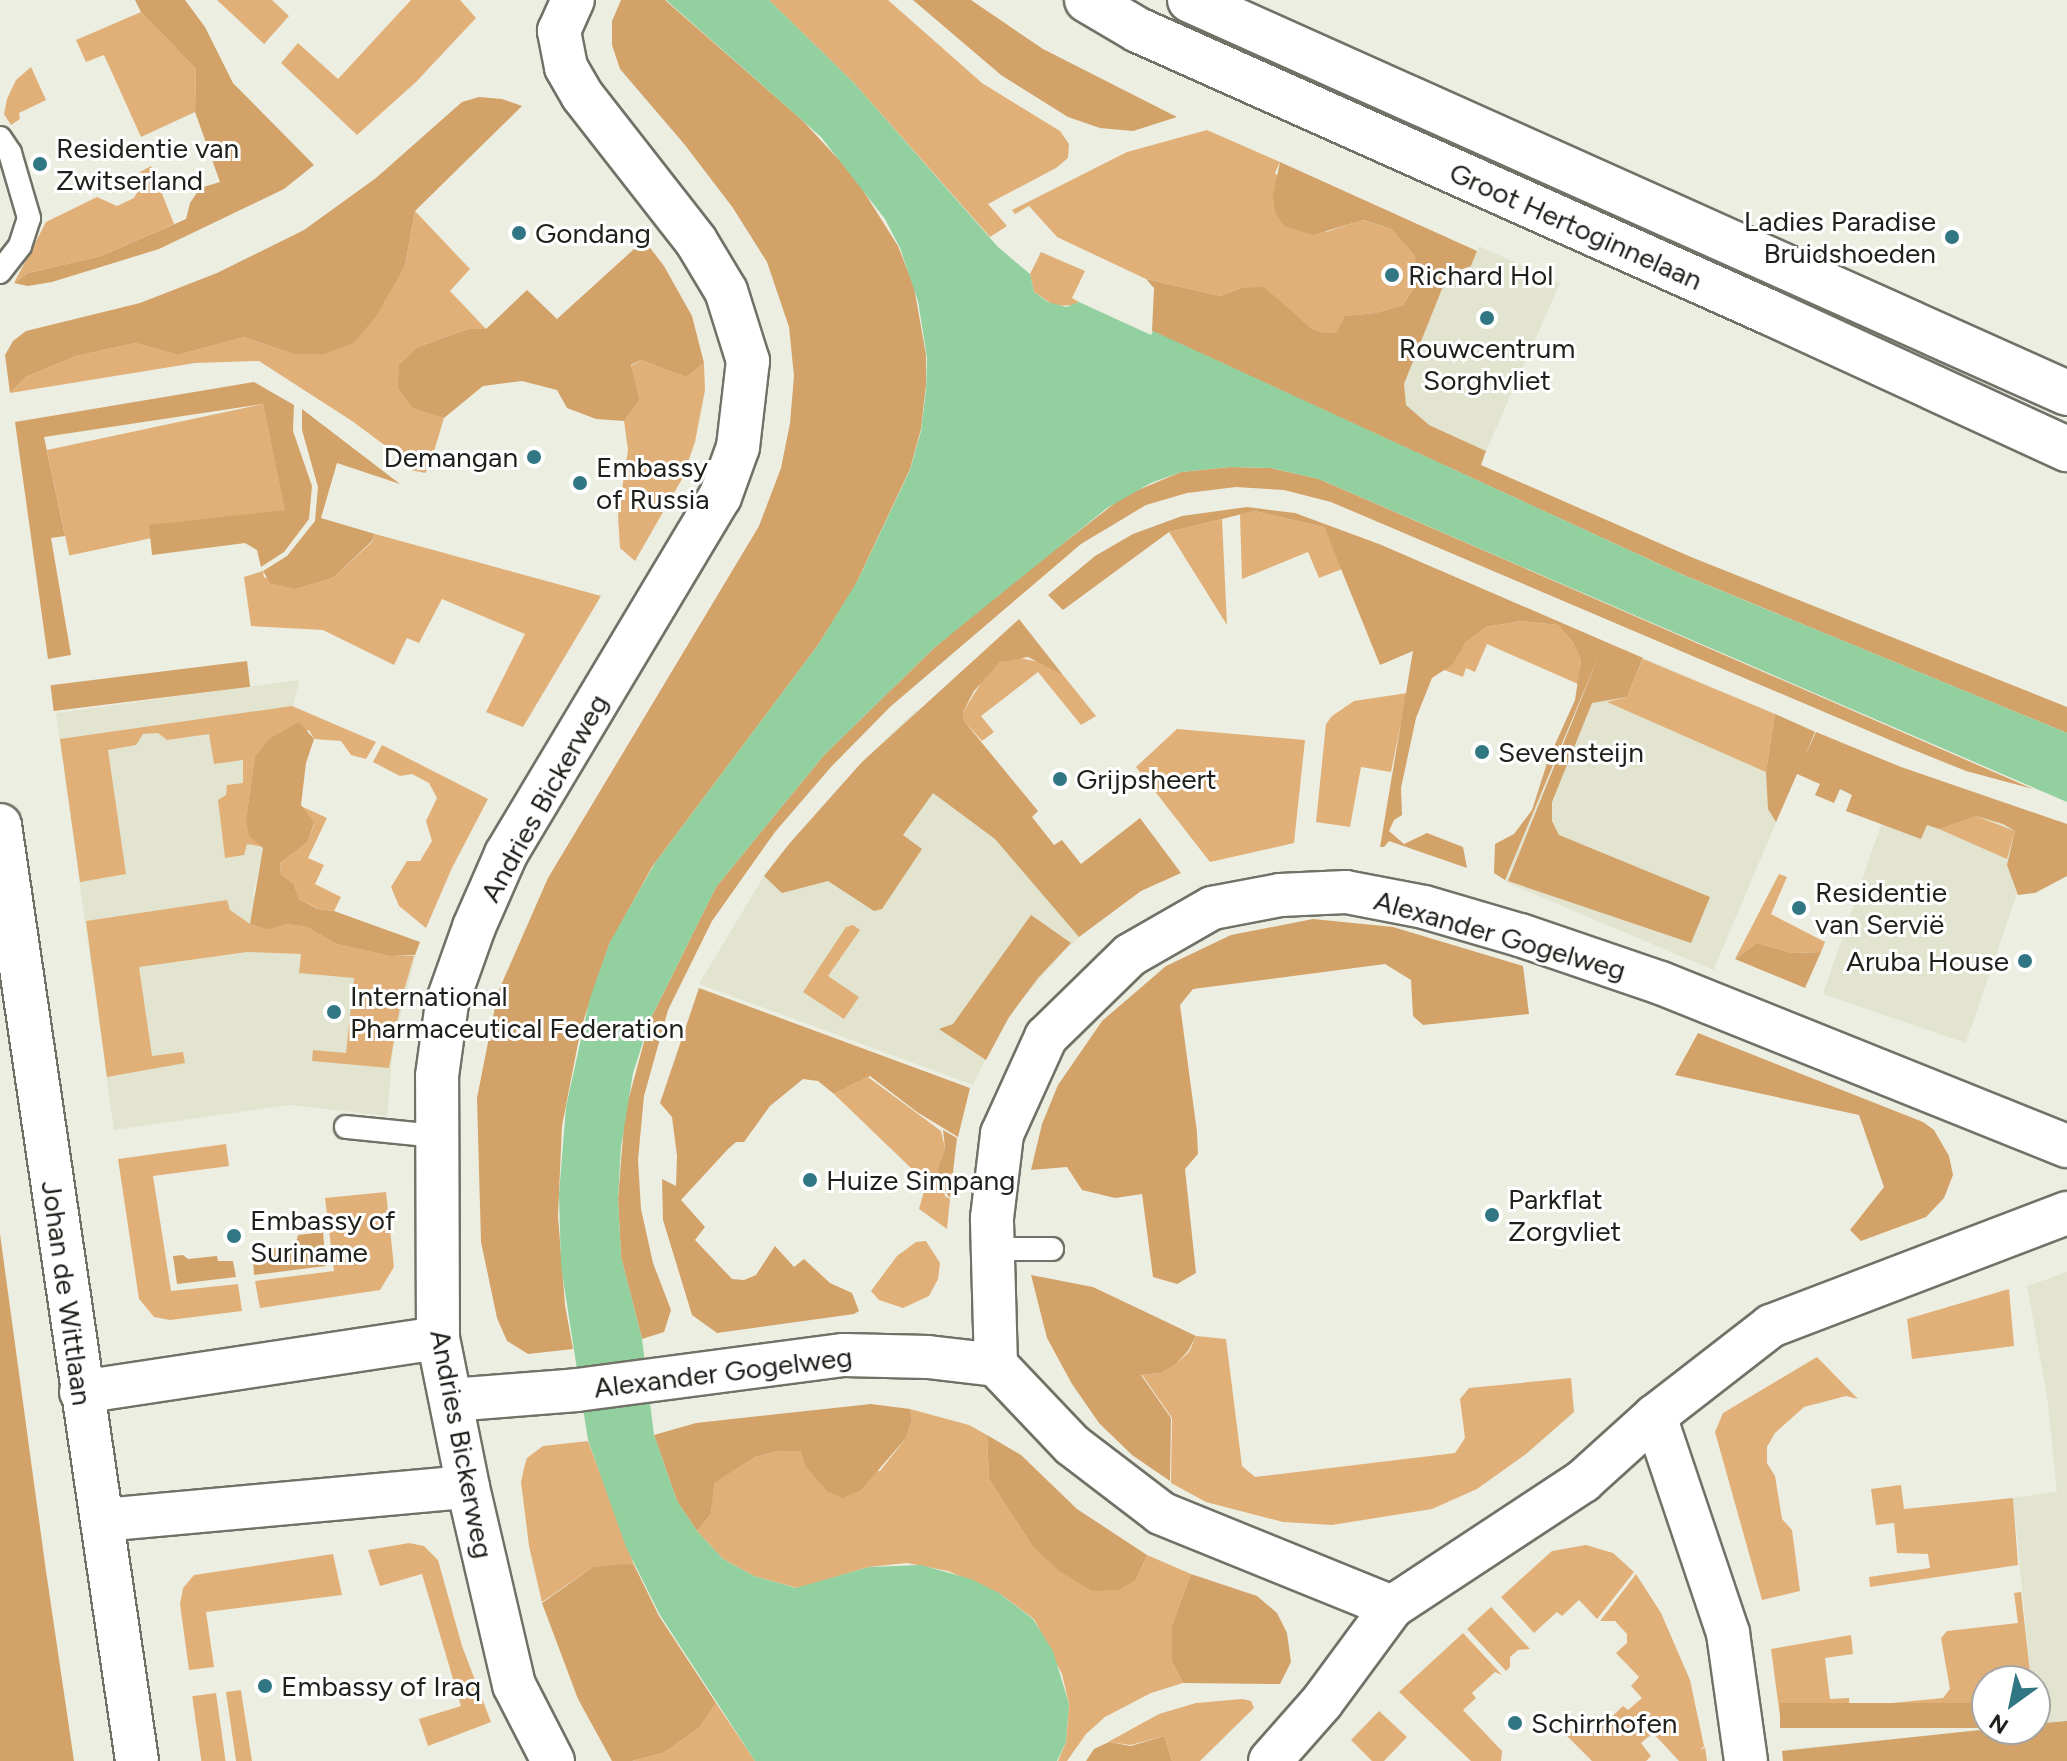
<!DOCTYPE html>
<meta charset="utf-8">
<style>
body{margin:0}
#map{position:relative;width:2067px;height:1761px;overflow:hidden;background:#edeee2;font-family:Figtree,sans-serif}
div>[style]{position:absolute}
.built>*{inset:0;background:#e2e4d0;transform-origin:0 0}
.green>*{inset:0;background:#e1b079;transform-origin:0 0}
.forest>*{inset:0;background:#d2a269;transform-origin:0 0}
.water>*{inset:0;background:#92d0a0}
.roads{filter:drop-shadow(2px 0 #717267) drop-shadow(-2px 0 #717267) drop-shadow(0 2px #717267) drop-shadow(0 -2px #717267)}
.lane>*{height:22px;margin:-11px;padding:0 11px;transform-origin:11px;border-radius:11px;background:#fff}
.street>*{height:42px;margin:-21px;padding:0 21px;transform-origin:21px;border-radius:21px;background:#fff}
.secondary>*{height:44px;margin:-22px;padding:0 22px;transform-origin:22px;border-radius:22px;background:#fff}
.dots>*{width:22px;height:22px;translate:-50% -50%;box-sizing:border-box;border:4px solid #fff;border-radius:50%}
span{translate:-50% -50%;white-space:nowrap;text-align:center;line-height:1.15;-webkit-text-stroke:6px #fff;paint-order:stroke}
.poi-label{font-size:28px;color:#1f1f1b}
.left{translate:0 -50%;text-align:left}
.right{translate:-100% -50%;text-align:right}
.street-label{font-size:28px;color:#1f1f1b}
.north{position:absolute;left:1971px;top:1665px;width:80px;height:80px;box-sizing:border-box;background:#fff;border:2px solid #a5a5a4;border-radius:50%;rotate:213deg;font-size:22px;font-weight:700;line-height:32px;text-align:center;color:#1f1f1b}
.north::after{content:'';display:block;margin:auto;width:28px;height:36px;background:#307683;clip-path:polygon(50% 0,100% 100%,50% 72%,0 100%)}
</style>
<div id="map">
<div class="built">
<div style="clip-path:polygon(1479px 246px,1560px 283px,1486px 451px,1429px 425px,1406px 405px,1404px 384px,1448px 274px,1471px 266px)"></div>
<div style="left:1606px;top:642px;width:227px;height:260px;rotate:23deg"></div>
<div style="clip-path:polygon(299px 680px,253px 896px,416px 955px,394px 1040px,387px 1116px,290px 1105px,114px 1130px,56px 713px)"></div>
<div style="clip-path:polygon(916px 710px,1088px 930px,1065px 950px,1022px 999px,995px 1040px,973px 1085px,699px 984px,764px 876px,789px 844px,862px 762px)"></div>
<div style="left:1901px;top:767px;width:151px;height:240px;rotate:19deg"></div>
<div style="clip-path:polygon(2067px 1272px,2067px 1761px,1783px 1761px,1783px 1750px,1989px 1729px,2035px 1729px,2035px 1681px,2031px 1681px,2013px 1498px,2057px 1491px,2047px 1396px,2027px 1286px)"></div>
</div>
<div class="green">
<div style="clip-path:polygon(217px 0,272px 0,289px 16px,264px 44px)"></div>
<div style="clip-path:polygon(411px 0,460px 0,476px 18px,416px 82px,357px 135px,281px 63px,298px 43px,338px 79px)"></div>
<div style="clip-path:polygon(769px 0,888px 0,982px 83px,1060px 131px,1069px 144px,1068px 158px,1056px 168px,988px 204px,1007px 226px,990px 237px,854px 83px)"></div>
<div style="clip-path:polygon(141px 12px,196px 69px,195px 112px,141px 137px,104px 55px,86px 62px,76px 40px)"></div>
<div style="clip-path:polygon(31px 67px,46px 100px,19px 113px,20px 119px,11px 125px,4px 114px,7px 99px,16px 80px)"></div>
<div style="clip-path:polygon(1207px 130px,1280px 162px,1275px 173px,1326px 232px,1362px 220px,1391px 229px,1415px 256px,1416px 284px,1403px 305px,1375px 313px,1346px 316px,1336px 334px,1322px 333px,1311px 328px,1264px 288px,1241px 288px,1220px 296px,1146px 279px,1057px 237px,1029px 206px,1015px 214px,1012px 210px,1127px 152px)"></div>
<div style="clip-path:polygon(151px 166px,174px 224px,101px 256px,28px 273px,14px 283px,46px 222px,97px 197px,117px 206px,134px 198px,143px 182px,140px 172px)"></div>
<div style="clip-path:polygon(415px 211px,470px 269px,450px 291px,486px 329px,468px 329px,418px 347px,398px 389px,413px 407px,444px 418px,429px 468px,425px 473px,411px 470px,402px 458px,352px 421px,259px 361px,195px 363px,10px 393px,26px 377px,76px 356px,135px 343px,178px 355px,244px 337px,293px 354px,394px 284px,405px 266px)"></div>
<div style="clip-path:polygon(1041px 252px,1085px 271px,1072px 298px,1079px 302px,1074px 305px,1055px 306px,1034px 292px,1030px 274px)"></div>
<div style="clip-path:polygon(641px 360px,686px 377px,704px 363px,705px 390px,695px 442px,682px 479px,635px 561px,620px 548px,618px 516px,628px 450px,624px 421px,640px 400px,631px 366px)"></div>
<div style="left:263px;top:404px;width:108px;height:221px;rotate:78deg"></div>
<div style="clip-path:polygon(1254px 511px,1324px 527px,1342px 569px,1319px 578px,1308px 552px,1242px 579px,1240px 514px)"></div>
<div style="clip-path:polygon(1222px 519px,1227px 625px,1169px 532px)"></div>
<div style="clip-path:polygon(375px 534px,601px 596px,523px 727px,486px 712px,525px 634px,442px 599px,419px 643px,407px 638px,394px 665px,323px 630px,251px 626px,244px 577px,263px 571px,264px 577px,296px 589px,333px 578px,372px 542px)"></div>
<div style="clip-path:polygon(1522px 621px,1558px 625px,1573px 642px,1581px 661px,1578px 684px,1487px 644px,1475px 672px,1466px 668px,1463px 677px,1444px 670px,1465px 643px,1486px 627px)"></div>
<div style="clip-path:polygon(1015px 657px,1045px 663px,1063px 675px,1096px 716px,1081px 725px,1038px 672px,981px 716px,994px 732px,982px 741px,964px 721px,963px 712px,984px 678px,1000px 662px)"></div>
<div style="clip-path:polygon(1643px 659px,1775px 714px,1766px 772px,1607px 702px,1627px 697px)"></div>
<div style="clip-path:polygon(1407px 693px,1391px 772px,1361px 767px,1350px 827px,1316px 822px,1326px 724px,1332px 716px,1354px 701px)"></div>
<div style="clip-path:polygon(292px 706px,376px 742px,366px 759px,351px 755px,341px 741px,314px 739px,309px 730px,255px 757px,246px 819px,264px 847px,247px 844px,244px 855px,225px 858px,218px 800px,226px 795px,227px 785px,243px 783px,243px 760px,214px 764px,209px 734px,167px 740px,158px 733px,143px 734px,136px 745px,108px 750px,126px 874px,80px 882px,60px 739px)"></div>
<div style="clip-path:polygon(1177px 729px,1305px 740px,1294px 843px,1210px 862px,1136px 767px)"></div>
<div style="clip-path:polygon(382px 745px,488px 799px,452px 868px,426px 928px,399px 906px,391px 887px,407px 861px,420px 861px,432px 841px,426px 821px,437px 798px,429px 783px,412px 774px,400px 776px,373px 762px)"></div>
<div style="clip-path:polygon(301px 806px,327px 818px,308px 858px,324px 865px,315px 884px,341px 897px,334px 911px,319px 909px,299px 899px,294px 884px,281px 874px,280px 863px,308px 842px,314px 824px)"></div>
<div style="clip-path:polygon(1976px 816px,2015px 831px,2007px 859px,1939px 829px)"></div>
<div style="clip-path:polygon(1779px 874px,1787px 877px,1771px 914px,1825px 942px,1821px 952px,1792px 953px,1757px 943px,1735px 959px)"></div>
<div style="clip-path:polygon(227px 900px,230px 910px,250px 924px,269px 930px,286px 924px,307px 927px,337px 944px,390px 956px,414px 956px,402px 997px,389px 1068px,312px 1061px,313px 1050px,346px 1053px,354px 978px,299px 973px,301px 954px,247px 952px,139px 967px,152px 1056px,183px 1052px,185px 1063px,107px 1077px,86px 921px)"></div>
<div style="clip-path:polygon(853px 925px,860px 930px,828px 976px,859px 997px,844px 1019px,803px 992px,846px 927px)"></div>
<div style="clip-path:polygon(868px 1077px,941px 1131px,945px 1148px,938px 1167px,945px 1196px,950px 1199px,947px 1229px,919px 1209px,924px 1191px,913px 1170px,834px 1094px)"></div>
<div style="clip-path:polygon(226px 1144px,229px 1166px,153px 1176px,171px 1291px,238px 1284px,242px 1311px,170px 1320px,154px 1317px,139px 1299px,118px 1159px)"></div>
<div style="clip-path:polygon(386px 1192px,394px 1267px,380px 1290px,260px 1308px,255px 1281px,334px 1271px,325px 1198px)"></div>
<div style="clip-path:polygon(926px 1241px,940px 1263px,938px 1279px,929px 1296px,903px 1308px,879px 1300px,871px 1291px,897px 1256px,916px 1242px)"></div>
<div style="clip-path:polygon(2009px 1289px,2014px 1346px,1912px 1359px,1907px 1319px)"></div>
<div style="clip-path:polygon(1196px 1336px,1226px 1339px,1242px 1466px,1255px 1477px,1455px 1453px,1465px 1438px,1460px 1399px,1469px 1388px,1571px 1378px,1574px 1412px,1526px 1454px,1477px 1489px,1432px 1509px,1332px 1525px,1283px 1522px,1206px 1502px,1171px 1483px,1172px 1418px,1142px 1375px,1161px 1373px,1176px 1364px,1189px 1352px)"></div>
<div style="clip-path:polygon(1817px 1357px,1858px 1399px,1846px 1396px,1804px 1407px,1775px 1433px,1767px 1447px,1767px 1463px,1775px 1476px,1782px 1519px,1792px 1530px,1800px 1591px,1762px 1600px,1715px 1432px,1723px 1413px)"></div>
<div style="clip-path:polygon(910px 1409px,969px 1425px,987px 1435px,989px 1479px,1031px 1544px,1136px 1580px,1147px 1555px,1191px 1574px,1172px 1625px,1172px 1662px,1183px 1683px,1151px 1693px,1105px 1717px,1086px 1734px,1067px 1761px,1058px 1761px,1066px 1742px,1069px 1704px,1062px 1674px,1034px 1619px,999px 1593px,948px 1571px,907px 1563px,869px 1567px,797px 1588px,754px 1576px,723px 1559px,697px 1531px,711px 1514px,713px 1483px,755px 1457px,778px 1451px,802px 1451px,805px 1466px,880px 1471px,906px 1438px,912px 1420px)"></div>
<div style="clip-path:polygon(588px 1441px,634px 1565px,593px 1567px,542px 1602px,529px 1546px,521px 1482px,524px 1468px,527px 1458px,543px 1446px)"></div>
<div style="clip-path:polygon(1901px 1485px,1904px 1509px,2013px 1498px,2018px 1565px,1870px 1587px,1869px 1577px,1930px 1568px,1928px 1554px,1897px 1553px,1894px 1523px,1876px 1525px,1871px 1489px)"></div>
<div style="clip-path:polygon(409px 1543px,424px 1546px,438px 1560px,462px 1646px,491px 1722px,428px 1746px,419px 1719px,461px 1706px,422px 1574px,380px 1586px,368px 1550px)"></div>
<div style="clip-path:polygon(1586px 1545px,1613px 1553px,1634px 1572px,1597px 1619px,1579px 1600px,1562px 1616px,1557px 1612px,1534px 1633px,1501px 1597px,1552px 1551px)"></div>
<div style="clip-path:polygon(333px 1554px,342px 1595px,206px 1612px,214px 1667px,189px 1670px,180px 1604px,183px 1588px,194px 1575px)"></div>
<div style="clip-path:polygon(1636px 1574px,1661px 1613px,1690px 1680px,1704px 1746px,1700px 1751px,1705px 1747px,1707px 1761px,1679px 1761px,1653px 1733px,1641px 1743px,1651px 1756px,1646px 1761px,1592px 1761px,1567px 1736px,1583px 1722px,1594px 1734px,1623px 1706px,1628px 1710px,1642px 1698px,1631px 1686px,1639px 1677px,1616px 1653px,1627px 1643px,1627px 1634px,1615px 1621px,1600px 1621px)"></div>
<div style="clip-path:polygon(2021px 1592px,2031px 1681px,1987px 1681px,1987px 1703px,1893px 1715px,1892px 1703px,1943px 1698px,1950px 1689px,1941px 1638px,1947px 1631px,2018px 1623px,2014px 1593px)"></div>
<div style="clip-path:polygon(1491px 1607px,1530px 1649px,1518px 1650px,1510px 1657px,1510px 1667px,1506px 1671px,1467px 1629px)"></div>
<div style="clip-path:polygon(1463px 1633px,1502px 1675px,1495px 1672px,1472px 1693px,1476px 1698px,1463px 1710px,1502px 1751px,1501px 1761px,1471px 1761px,1399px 1692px)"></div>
<div style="clip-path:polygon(1851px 1635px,1853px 1654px,1825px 1658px,1830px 1699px,1849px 1698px,1850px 1709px,1860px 1707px,1861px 1718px,1781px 1724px,1771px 1649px)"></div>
<div style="clip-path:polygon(241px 1690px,241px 1691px,252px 1761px,236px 1761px,226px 1692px)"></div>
<div style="left:216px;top:1693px;width:69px;height:24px;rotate:82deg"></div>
<div style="clip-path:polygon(1242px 1699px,1251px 1701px,1254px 1708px,1200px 1761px,1172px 1761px,1164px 1736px,1131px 1745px,1108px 1742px,1159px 1714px,1196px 1703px)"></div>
<div style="clip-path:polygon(716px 1703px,755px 1761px,632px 1761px,663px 1753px,699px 1728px)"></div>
<div style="clip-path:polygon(1379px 1711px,1407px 1737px,1384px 1761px,1372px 1761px,1351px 1740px)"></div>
</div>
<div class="forest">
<div style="clip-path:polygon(135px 0,185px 0,205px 27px,233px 83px,314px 165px,284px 189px,159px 249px,52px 282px,28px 286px,14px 283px,28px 273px,101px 256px,186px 219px,190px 203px,200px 188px,220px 182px,195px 112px,196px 69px,141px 12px)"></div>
<div style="clip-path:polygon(621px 0,665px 0,802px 120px,854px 176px,898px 246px,914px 287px,926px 355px,926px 385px,921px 429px,910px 469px,855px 586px,818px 645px,652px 867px,609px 945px,581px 1028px,562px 1126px,558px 1216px,565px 1305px,573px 1349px,528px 1354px,507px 1341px,497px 1318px,481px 1242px,477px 1098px,498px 992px,548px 878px,759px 526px,781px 468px,790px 423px,794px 376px,789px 327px,767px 262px,733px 208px,685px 145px,620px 69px,612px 45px,612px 21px)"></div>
<div style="clip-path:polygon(913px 0,971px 0,1043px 49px,1177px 117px,1133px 131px,1100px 128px,1068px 117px,1001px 75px)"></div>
<div style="clip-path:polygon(479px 97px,502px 99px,522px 106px,415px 211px,405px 266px,376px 316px,354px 343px,324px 354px,293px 354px,244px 337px,178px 355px,135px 343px,76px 356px,26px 377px,10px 393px,5px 355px,13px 341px,26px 331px,140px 303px,217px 273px,304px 230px,376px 178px,462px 102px)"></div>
<div style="clip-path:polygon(1280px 162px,1477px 251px,1471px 266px,1448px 274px,1404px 384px,1406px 405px,1429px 425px,1486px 451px,1481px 465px,1691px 557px,2067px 707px,2067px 733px,1681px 574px,1152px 331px,1154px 288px,1146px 279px,1220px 296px,1241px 288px,1264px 287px,1311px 328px,1323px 333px,1336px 333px,1345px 316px,1375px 313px,1403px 305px,1416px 284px,1415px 256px,1391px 229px,1363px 220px,1313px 235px,1284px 226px,1275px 212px,1273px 195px)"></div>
<div style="clip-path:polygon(644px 240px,664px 266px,692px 316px,704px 363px,686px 377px,641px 360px,631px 365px,640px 400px,624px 421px,596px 419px,567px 408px,557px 390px,522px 381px,483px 386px,444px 418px,413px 408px,398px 389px,399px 365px,418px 347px,468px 329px,486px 329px,527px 290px,557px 319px)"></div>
<div style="clip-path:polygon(254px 382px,294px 405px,293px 431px,312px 486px,309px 519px,284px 552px,261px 567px,257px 550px,245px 543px,152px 555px,149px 525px,285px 510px,263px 404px,44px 437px,65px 536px,51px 538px,71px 655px,48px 659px,15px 422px)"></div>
<div style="clip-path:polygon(302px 409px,400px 484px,337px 463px,321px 518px,375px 534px,372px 541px,333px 578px,296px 589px,270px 583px,263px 571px,287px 556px,315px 521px,318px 487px,302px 430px)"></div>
<div style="clip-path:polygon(1230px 467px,1271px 468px,1319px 479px,2033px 789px,1966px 771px,1904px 746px,1331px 502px,1284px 490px,1236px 487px,1187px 493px,1146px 505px,1081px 544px,890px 707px,831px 767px,775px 832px,712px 921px,668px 1010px,644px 1096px,638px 1160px,641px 1209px,653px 1263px,671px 1310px,664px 1332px,642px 1339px,621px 1257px,618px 1199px,625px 1112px,650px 1020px,716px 887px,824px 755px,934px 648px,997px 595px,1124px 496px,1181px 472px)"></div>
<div style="clip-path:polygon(1247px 507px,1295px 513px,1379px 544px,1643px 658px,1627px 697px,1592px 703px,1552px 802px,1552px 821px,1559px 835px,1710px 897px,1691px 943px,1508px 881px,1599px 655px,1505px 880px,1494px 873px,1495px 844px,1514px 834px,1532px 810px,1548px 760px,1575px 700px,1581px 661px,1573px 642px,1558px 625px,1522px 621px,1486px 627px,1465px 643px,1452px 665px,1432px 678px,1416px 718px,1401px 788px,1402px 815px,1394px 820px,1389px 831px,1404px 844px,1427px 833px,1463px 847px,1467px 868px,1389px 841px,1384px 847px,1380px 847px,1413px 651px,1380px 665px,1324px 527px,1254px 511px,1222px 519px,1169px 532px,1063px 610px,1048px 595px,1095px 556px,1133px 534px,1182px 516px)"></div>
<div style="clip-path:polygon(1019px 619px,1063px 675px,1028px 657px,1000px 662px,974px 691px,963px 712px,964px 721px,1038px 811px,1032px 817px,1054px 845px,1062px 840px,1081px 864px,1140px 818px,1181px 873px,1141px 891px,1079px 937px,995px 839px,933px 793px,903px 835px,922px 849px,882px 909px,874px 911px,828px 881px,782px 893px,764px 876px,789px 844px,862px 762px)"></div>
<div style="left:247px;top:661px;width:26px;height:198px;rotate:83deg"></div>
<div style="clip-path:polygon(1775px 714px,1815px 732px,1804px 758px,1816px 732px,1901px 767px,2067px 824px,2067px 876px,2035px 893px,2018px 895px,2007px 865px,2015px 831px,2003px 824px,1976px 816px,1939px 829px,1927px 825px,1921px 839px,1846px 811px,1852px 795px,1840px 789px,1834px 803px,1815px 795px,1820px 784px,1797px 774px,1776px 822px,1768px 809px,1766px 772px)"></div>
<div style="clip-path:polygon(299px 722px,314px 739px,306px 763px,301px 805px,314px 823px,308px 842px,280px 863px,281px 874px,294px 884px,299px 899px,318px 909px,334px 911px,420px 942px,415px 955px,390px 956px,337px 944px,307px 927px,286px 924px,269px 930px,250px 924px,263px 848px,249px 836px,246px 819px,255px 757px,269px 739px)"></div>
<div style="clip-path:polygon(1031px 915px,1071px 943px,1038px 978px,1009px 1017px,986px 1060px,939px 1029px,953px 1024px)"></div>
<div style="clip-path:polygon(1313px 919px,1393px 927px,1523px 966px,1529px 1014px,1423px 1025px,1413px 1016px,1411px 980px,1385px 964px,1193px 989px,1180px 1005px,1197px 1132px,1198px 1154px,1185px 1169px,1196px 1273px,1177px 1284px,1153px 1277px,1142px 1194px,1115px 1198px,1082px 1190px,1067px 1167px,1031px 1170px,1042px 1124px,1058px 1085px,1102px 1021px,1166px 966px,1231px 935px)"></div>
<div style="clip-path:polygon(1757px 943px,1792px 953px,1821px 952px,1805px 988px,1735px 959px)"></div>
<div style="clip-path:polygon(699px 988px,970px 1088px,958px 1137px,917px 1112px,870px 1076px,834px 1094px,818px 1081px,803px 1079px,770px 1106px,744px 1142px,736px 1142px,728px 1149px,681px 1200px,705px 1227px,695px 1240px,732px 1279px,744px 1280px,756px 1275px,775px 1246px,794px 1267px,804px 1259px,830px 1283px,852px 1293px,859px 1311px,854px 1314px,717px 1333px,692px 1315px,663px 1220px,662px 1179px,676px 1186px,677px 1156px,672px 1117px,660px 1103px)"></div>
<div style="clip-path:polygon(1698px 1033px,1923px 1122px,1934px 1130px,1949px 1156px,1953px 1175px,1944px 1198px,1926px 1217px,1861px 1241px,1850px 1230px,1884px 1187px,1859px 1115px,1675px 1075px)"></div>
<div style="clip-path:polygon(943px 1130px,957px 1138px,950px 1198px,938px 1182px,938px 1167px,945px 1148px)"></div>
<div style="clip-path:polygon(323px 1232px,326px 1266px,254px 1275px,253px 1258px,267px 1255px,266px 1249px,295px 1246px,298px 1235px)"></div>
<div style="clip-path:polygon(0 1234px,46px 1571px,74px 1761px,0 1761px)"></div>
<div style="clip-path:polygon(183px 1255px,188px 1259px,217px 1256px,218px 1261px,233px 1261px,236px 1277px,177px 1284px,173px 1256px)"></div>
<div style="clip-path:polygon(1031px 1275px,1093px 1287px,1196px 1336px,1188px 1351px,1176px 1364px,1161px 1373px,1141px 1375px,1171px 1418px,1170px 1481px,1132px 1455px,1099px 1423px,1072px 1384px,1047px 1338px)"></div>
<div style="clip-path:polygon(871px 1404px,910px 1409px,912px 1420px,906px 1438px,861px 1490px,843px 1498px,827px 1491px,805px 1466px,801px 1451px,778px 1451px,755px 1457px,714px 1483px,711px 1514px,697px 1531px,677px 1501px,654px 1435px,696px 1423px)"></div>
<div style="clip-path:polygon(987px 1435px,1021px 1455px,1077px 1509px,1147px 1555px,1136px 1580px,1118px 1590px,1092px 1591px,1059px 1571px,1031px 1544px,989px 1479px)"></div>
<div style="clip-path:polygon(625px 1564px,634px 1565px,659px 1616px,716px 1703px,699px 1728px,663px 1753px,632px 1761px,612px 1761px,578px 1699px,542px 1603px,593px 1567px)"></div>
<div style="clip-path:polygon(1191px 1574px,1257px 1596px,1277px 1613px,1287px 1633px,1291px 1662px,1280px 1684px,1183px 1683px,1172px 1662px,1172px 1625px)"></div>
<div style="left:1987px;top:1703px;width:25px;height:207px;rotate:90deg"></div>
<div style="clip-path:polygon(2067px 1721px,2067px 1761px,1783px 1761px,1782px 1751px,1990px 1729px,2035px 1729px,2035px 1724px)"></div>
<div style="clip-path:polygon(1164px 1736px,1172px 1761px,1086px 1761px,1094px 1749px,1109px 1742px,1131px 1746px)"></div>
</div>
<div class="water">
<div style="clip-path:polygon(666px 0,769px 0,854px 83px,998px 247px,1030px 274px,1034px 292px,1048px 302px,1066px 307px,1079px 302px,1151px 335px,1153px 331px,1683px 575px,2067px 733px,2067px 802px,1319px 479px,1271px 468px,1230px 467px,1181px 472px,1151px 483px,1107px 508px,934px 648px,824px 755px,716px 887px,650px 1020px,633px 1073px,621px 1147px,618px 1199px,621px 1257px,642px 1339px,654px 1435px,677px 1501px,697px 1531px,723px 1559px,754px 1576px,796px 1588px,869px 1567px,921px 1565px,971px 1579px,999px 1593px,1033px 1619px,1053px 1651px,1069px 1704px,1066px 1742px,1057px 1761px,755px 1761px,660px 1615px,626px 1547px,588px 1440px,561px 1266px,559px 1194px,566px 1107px,590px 998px,610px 942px,655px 863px,818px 645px,858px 580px,910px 470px,921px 431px,926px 390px,927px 358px,918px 301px,900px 248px,885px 219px,821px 137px)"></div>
</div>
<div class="roads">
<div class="lane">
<div style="left:0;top:138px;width:18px;rotate:56deg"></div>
<div style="left:10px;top:153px;width:68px;rotate:73.7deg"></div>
<div style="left:29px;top:218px;width:29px;rotate:108deg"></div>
<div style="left:20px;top:246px;width:33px;rotate:128deg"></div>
<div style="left:346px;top:1127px;width:90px;rotate:5.7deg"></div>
<div style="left:992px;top:1249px;width:60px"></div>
</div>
<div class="street">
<div style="left:0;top:825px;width:946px;rotate:81.67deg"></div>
<div style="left:81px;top:1392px;width:361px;rotate:-8.6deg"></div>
<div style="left:451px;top:1400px;width:126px;rotate:-4.5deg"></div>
<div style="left:577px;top:1390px;width:269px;rotate:-7.5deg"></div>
<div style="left:844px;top:1355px;width:84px;rotate:1.4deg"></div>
<div style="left:928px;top:1357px;width:68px;rotate:6.7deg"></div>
<div style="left:1655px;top:1416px;width:229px;rotate:71.4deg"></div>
<div style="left:1728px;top:1633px;width:129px;rotate:82deg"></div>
<div style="left:103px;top:1520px;width:366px;rotate:-5.2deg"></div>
<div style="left:1392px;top:1607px;width:249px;rotate:-157.9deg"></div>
<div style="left:1161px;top:1513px;width:112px;rotate:-142.6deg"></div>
<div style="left:1072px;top:1445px;width:110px;rotate:-133.5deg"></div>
<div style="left:996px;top:1365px;width:147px;rotate:-91.6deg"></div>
<div style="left:992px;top:1218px;width:85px;rotate:-83.2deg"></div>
<div style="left:1002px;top:1134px;width:107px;rotate:-65.6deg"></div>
<div style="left:1046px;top:1037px;width:117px;rotate:-44.3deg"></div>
<div style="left:1130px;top:955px;width:95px;rotate:-29.8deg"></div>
<div style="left:1212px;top:908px;width:69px;rotate:-10.8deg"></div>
<div style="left:1280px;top:895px;width:66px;rotate:-2.6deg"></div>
<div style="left:1346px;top:892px;width:79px;rotate:10.9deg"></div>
<div style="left:1424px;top:907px;width:100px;rotate:16.3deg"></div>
<div style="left:1520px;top:935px;width:149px;rotate:18.8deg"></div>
<div style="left:1661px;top:983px;width:437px;rotate:21.9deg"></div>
<div style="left:553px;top:1761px;width:85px;rotate:-117.2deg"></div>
<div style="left:514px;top:1685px;width:203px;rotate:-103.1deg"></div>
<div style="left:468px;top:1487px;width:152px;rotate:-101.4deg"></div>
<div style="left:438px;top:1338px;width:262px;rotate:-90.2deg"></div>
<div style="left:437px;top:1076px;width:74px;rotate:-82.2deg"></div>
<div style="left:447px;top:1003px;width:81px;rotate:-70.4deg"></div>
<div style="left:474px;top:927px;width:80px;rotate:-66.3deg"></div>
<div style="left:506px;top:854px;width:416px;rotate:-59.1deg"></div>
<div style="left:720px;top:497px;width:53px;rotate:-70.2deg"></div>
<div style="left:738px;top:447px;width:87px;rotate:-83.4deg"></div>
<div style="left:748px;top:361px;width:73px;rotate:-107.4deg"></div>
<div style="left:726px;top:291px;width:58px;rotate:-121deg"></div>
<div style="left:696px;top:241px;width:185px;rotate:-128deg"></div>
<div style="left:582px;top:95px;width:32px;rotate:-120deg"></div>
<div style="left:566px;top:67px;width:37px;rotate:-101deg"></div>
<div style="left:559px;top:31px;width:34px;rotate:-66deg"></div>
<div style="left:1270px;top:1761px;width:79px;rotate:-48.6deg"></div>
<div style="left:1322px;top:1702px;width:118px;rotate:-53.6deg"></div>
<div style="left:1392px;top:1607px;width:229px;rotate:-33.4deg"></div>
<div style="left:1583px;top:1481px;width:97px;rotate:-42.1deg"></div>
<div style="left:1655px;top:1416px;width:147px;rotate:-37.8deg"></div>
<div style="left:1771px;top:1326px;width:317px;rotate:-20.9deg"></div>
</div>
<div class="secondary">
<div style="left:1087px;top:0;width:59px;rotate:30.5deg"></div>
<div style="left:1138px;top:30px;width:693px;rotate:24.09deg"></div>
<div style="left:1771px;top:313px;width:326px;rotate:24.7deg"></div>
<div style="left:1190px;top:0;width:961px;rotate:24.14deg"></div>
</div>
</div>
<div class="dots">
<div style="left:40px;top:164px;background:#307683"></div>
<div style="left:519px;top:233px;background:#307683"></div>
<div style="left:1952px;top:237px;background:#307683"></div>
<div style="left:1392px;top:275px;background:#307683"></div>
<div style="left:1487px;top:318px;background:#307683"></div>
<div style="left:534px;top:457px;background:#307683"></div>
<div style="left:580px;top:483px;background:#307683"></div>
<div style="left:1482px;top:752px;background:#307683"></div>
<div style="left:1060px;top:779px;background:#307683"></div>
<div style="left:1799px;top:908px;background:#307683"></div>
<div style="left:2025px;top:961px;background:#307683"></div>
<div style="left:334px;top:1012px;background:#307683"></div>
<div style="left:810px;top:1180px;background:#307683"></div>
<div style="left:1492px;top:1215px;background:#307683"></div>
<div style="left:234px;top:1236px;background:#307683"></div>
<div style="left:265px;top:1686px;background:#307683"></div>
<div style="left:1515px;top:1723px;background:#307683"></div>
</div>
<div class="poi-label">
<span class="left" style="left:56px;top:164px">Residentie van<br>Zwitserland</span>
<span class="right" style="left:1936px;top:237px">Ladies Paradise<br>Bruidshoeden</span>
<span class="left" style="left:535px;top:233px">Gondang</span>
<span class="left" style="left:1408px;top:275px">Richard Hol</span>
<span style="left:1487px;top:364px">Rouwcentrum<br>Sorghvliet</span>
<span class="right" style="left:518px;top:457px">Demangan</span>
<span class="left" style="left:596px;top:483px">Embassy<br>of Russia</span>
<span class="left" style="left:1498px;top:752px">Sevensteijn</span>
<span class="left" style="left:1076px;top:779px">Grijpsheert</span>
<span class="left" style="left:1815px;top:908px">Residentie<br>van Servië</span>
<span class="right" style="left:2009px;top:961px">Aruba House</span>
<span class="left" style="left:350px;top:1012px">International<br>Pharmaceutical Federation</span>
<span class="left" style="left:826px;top:1180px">Huize Simpang</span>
<span class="left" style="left:1508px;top:1215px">Parkflat<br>Zorgvliet</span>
<span class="left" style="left:250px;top:1236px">Embassy of<br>Suriname</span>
<span class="left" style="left:281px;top:1686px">Embassy of Iraq</span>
<span class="left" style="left:1531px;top:1723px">Schirrhofen</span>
</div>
<div class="street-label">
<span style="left:1576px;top:226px;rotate:24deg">Groot Hertoginnelaan</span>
<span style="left:544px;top:798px;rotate:-61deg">Andries Bickerweg</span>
<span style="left:1500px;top:935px;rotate:16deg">Alexander Gogelweg</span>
<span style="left:67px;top:1293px;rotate:82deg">Johan de Wittlaan</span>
<span style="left:723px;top:1372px;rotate:-7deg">Alexander Gogelweg</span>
<span style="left:462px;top:1444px;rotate:79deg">Andries Bickerweg</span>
</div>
<div class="north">N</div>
</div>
